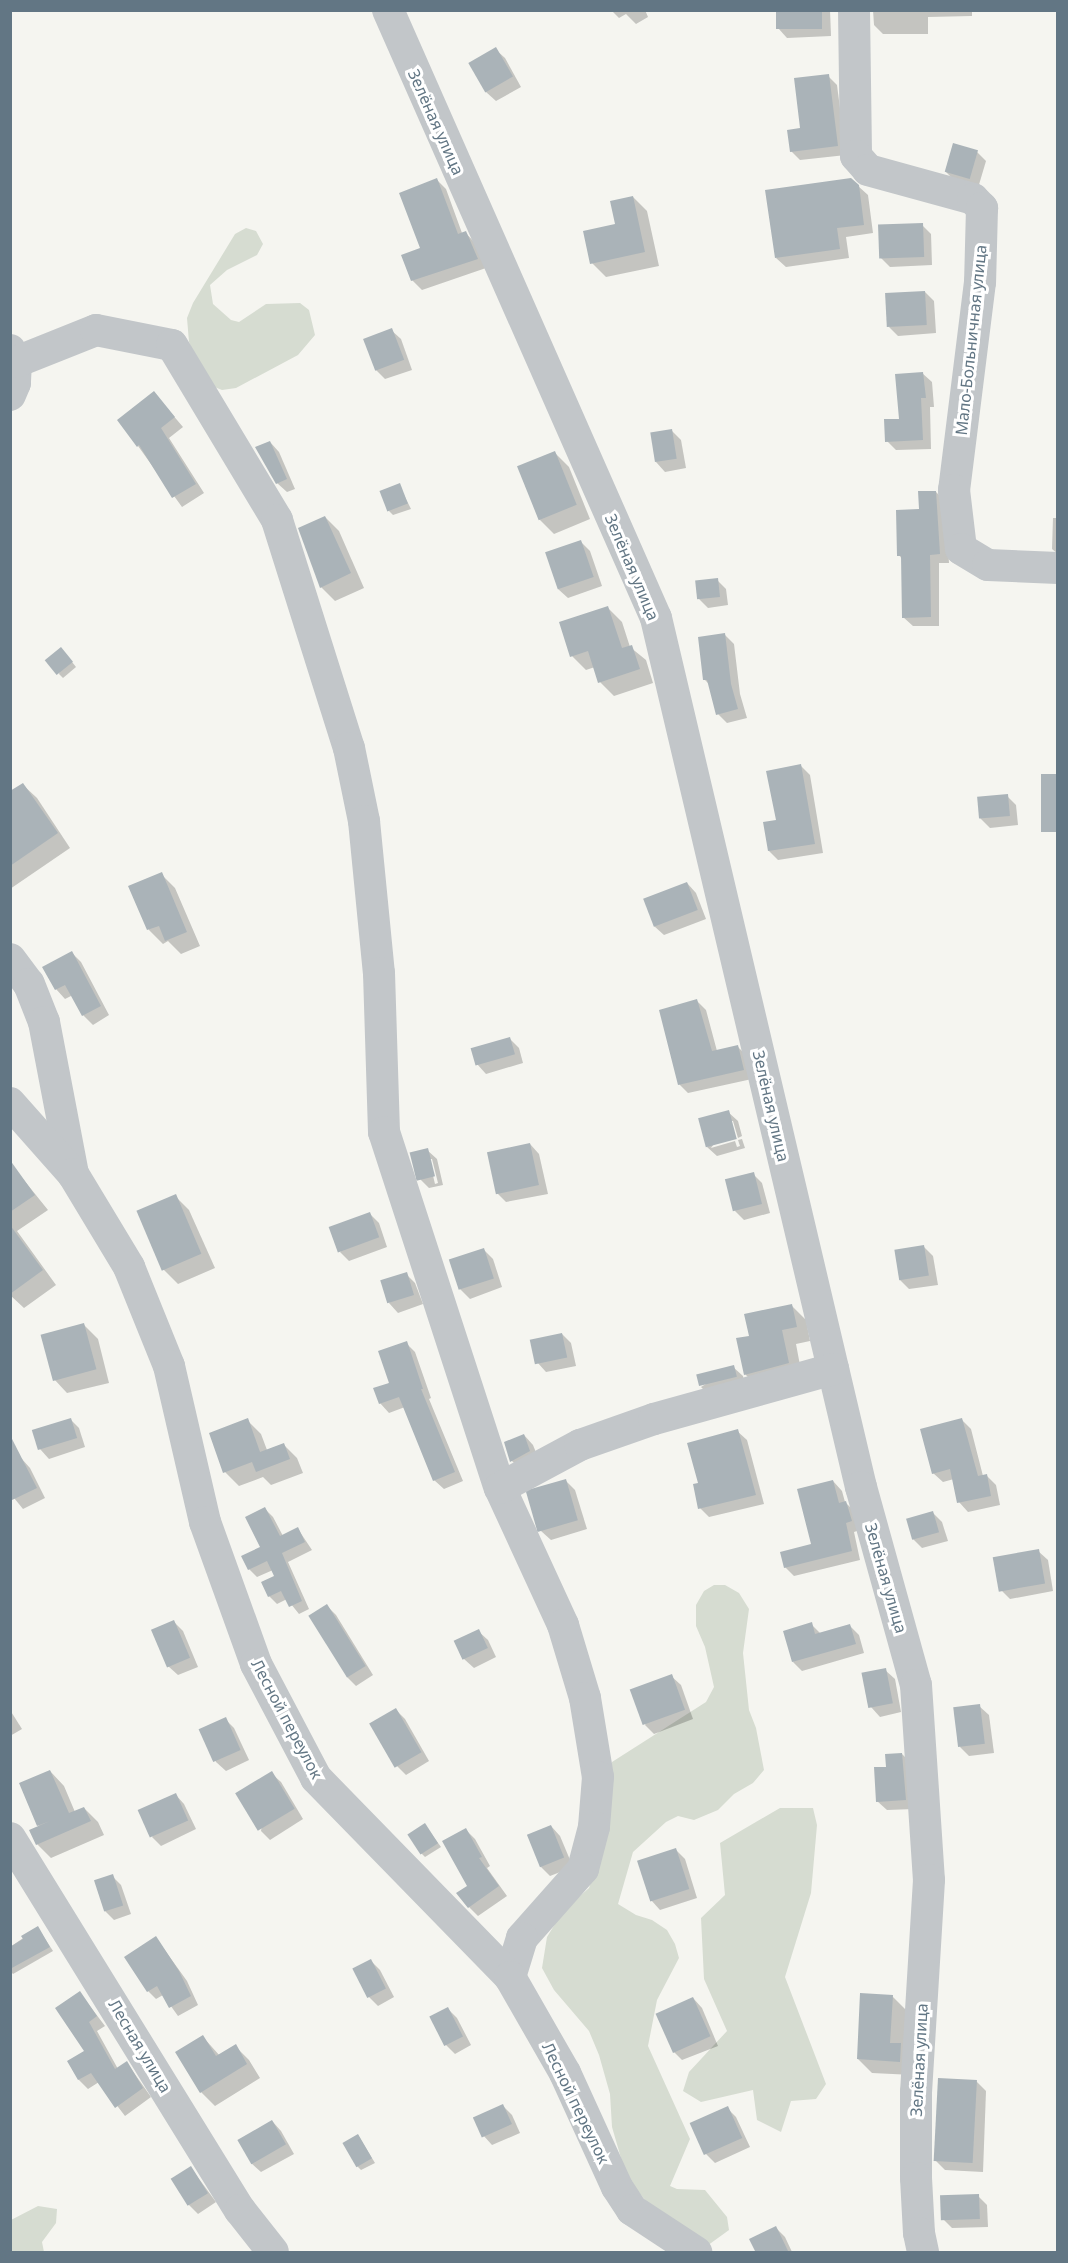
<!DOCTYPE html>
<meta charset="utf-8">
<style>
body{margin:0}
#map{position:relative;width:1068px;height:2263px;overflow:hidden;background:#f5f5f0;font-family:"Noto Sans",sans-serif}
div>[style]{position:absolute}
.green>*{inset:0;background:#d6dcd1}
.shadow>*{inset:0;background:#0003}
.building>*{inset:0;background:#aab3b8;transform-origin:0 0}
.minor>*{height:32px;margin:-16px;padding:0 16px;transform-origin:16px;border-radius:16px;background:#c2c6c9}
span{translate:-50% -50%;white-space:nowrap;text-align:center;line-height:1.15;-webkit-text-stroke:6px #fff;paint-order:stroke}
.street-label{font-size:16px;color:#627684}
.frame{position:absolute;inset:0;border:12px solid #627684;pointer-events:none}
</style>
<div id="map">
<div class="green">
<div style="clip-path:polygon(246px 228px,256px 231px,263px 244px,257px 255px,227px 270px,210px 285px,213px 304px,231px 320px,239px 322px,266px 304px,300px 303px,309px 310px,315px 335px,298px 355px,236px 388px,222px 390px,207px 384px,189px 342px,187px 318px,193px 303px,235px 234px)"></div>
<div style="clip-path:polygon(714px 1585px,725px 1585px,739px 1593px,749px 1609px,743px 1653px,749px 1710px,756px 1728px,764px 1770px,753px 1783px,734px 1794px,718px 1810px,694px 1820px,678px 1816px,666px 1822px,633px 1852px,618px 1904px,636px 1915px,652px 1920px,667px 1930px,675px 1944px,679px 1958px,657px 2000px,648px 2046px,690px 2139px,670px 2186px,677px 2189px,705px 2190px,727px 2217px,729px 2230px,700px 2251px,658px 2214px,638px 2192px,623px 2165px,612px 2127px,610px 2094px,599px 2055px,589px 2031px,554px 1990px,542px 1968px,547px 1937px,563px 1911px,589px 1888px,601px 1852px,607px 1782px,612px 1762px,706px 1702px,714px 1687px,705px 1647px,696px 1626px,696px 1605px,704px 1591px)"></div>
<div style="clip-path:polygon(780px 1808px,813px 1808px,817px 1825px,811px 1893px,785px 1977px,826px 2084px,816px 2099px,791px 2101px,781px 2132px,757px 2120px,753px 2090px,701px 2102px,683px 2091px,689px 2072px,727px 2031px,704px 1979px,701px 1918px,725px 1895px,720px 1843px)"></div>
<div style="clip-path:polygon(38px 2206px,57px 2209px,56px 2223px,42px 2242px,44px 2252px,11px 2252px,11px 2220px)"></div>
</div>
<div class="shadow">
<div style="clip-path:polygon(611px 10px,645px 10px,648px 17px,636px 24px,626px 14px,619px 18px)"></div>
<div style="clip-path:polygon(777px 10px,830px 10px,831px 36px,787px 38px,778px 28px)"></div>
<div style="clip-path:polygon(873px 10px,972px 10px,972px 16px,928px 17px,928px 34px,883px 34px,874px 25px)"></div>
<div style="clip-path:polygon(495px 49px,505px 58px,521px 87px,496px 101px,486px 92px)"></div>
<div style="clip-path:polygon(828px 76px,837px 85px,846px 155px,800px 160px,791px 151px)"></div>
<div style="clip-path:polygon(977px 152px,986px 161px,978px 188px,955px 181px,946px 172px)"></div>
<div style="clip-path:polygon(437px 180px,446px 189px,462px 233px,465px 232px,474px 242px,486px 268px,422px 290px,412px 280px)"></div>
<div style="clip-path:polygon(858px 186px,868px 195px,873px 233px,846px 237px,849px 258px,786px 267px,776px 258px)"></div>
<div style="clip-path:polygon(633px 197px,647px 211px,659px 266px,606px 277px,592px 263px)"></div>
<div style="clip-path:polygon(922px 225px,931px 234px,932px 265px,890px 267px,881px 258px)"></div>
<div style="clip-path:polygon(925px 292px,934px 301px,936px 333px,898px 336px,889px 327px)"></div>
<div style="clip-path:polygon(391px 330px,401px 339px,412px 370px,385px 379px,376px 370px)"></div>
<div style="clip-path:polygon(922px 373px,932px 382px,934px 407px,930px 407px,931px 449px,896px 450px,887px 441px,901px 420px)"></div>
<div style="clip-path:polygon(154px 393px,183px 427px,169px 438px,204px 493px,182px 507px,138px 446px)"></div>
<div style="clip-path:polygon(672px 431px,681px 440px,686px 468px,665px 472px,656px 462px)"></div>
<div style="clip-path:polygon(270px 442px,279px 452px,295px 489px,287px 492px,277px 483px)"></div>
<div style="clip-path:polygon(555px 453px,569px 467px,590px 519px,554px 534px,540px 520px)"></div>
<div style="clip-path:polygon(399px 485px,411px 509px,393px 515px,389px 511px)"></div>
<div style="clip-path:polygon(936px 492px,945px 501px,949px 563px,939px 563px,939px 626px,913px 626px,903px 617px,902px 559px,899px 555px,921px 511px)"></div>
<div style="clip-path:polygon(325px 517px,339px 531px,364px 588px,335px 601px,321px 587px)"></div>
<div style="clip-path:polygon(1053px 518px,1058px 518px,1058px 554px,1052px 549px)"></div>
<div style="clip-path:polygon(581px 542px,590px 551px,602px 586px,568px 598px,558px 589px)"></div>
<div style="clip-path:polygon(717px 580px,726px 589px,728px 605px,708px 608px,699px 599px)"></div>
<div style="clip-path:polygon(608px 608px,622px 622px,630px 647px,646px 660px,653px 683px,614px 696px,600px 682px,595px 667px,586px 670px,572px 656px)"></div>
<div style="clip-path:polygon(725px 635px,734px 644px,740px 694px,747px 718px,727px 723px,718px 714px,710px 685px,705px 680px)"></div>
<div style="clip-path:polygon(65px 653px,76px 667px,63px 678px,59px 674px)"></div>
<div style="clip-path:polygon(801px 766px,810px 775px,823px 853px,778px 860px,769px 851px)"></div>
<div style="clip-path:polygon(23px 785px,37px 798px,70px 848px,10px 889px,10px 793px)"></div>
<div style="clip-path:polygon(1007px 796px,1016px 805px,1018px 825px,990px 828px,980px 818px)"></div>
<div style="clip-path:polygon(161px 874px,175px 888px,200px 946px,181px 954px,168px 941px,163px 944px,149px 930px,130px 887px)"></div>
<div style="clip-path:polygon(687px 883px,696px 893px,706px 919px,664px 935px,654px 926px)"></div>
<div style="clip-path:polygon(72px 953px,81px 962px,109px 1015px,93px 1025px,83px 1015px,73px 995px,65px 999px,56px 989px,44px 968px)"></div>
<div style="clip-path:polygon(696px 1000px,706px 1010px,717px 1051px,738px 1047px,747px 1056px,752px 1079px,688px 1093px,679px 1084px)"></div>
<div style="clip-path:polygon(510px 1039px,519px 1048px,523px 1063px,486px 1074px,477px 1064px)"></div>
<div style="clip-path:polygon(728px 1112px,738px 1121px,742px 1136px,738px 1138px,733px 1121px,730px 1121px,711px 1148px,735px 1141px,737px 1147px,740px 1146px,738px 1140px,742px 1139px,745px 1148px,717px 1156px,707px 1147px)"></div>
<div style="clip-path:polygon(530px 1144px,539px 1154px,548px 1194px,506px 1202px,497px 1193px)"></div>
<div style="clip-path:polygon(evenodd,427px 1150px,437px 1159px,443px 1185px,429px 1188px,420px 1179px,427px 1150px,429px 1159px,432px 1159px,438px 1183px,435px 1184px,429px 1159px)"></div>
<div style="clip-path:polygon(19px 1174px,48px 1210px,17px 1231px,56px 1285px,24px 1308px,10px 1295px,10px 1180px)"></div>
<div style="clip-path:polygon(753px 1174px,762px 1183px,770px 1213px,744px 1220px,735px 1211px)"></div>
<div style="clip-path:polygon(175px 1196px,189px 1210px,215px 1268px,178px 1284px,164px 1270px,138px 1212px)"></div>
<div style="clip-path:polygon(370px 1214px,379px 1223px,387px 1247px,349px 1261px,340px 1252px)"></div>
<div style="clip-path:polygon(924px 1247px,933px 1256px,938px 1285px,909px 1289px,900px 1280px)"></div>
<div style="clip-path:polygon(484px 1250px,493px 1259px,502px 1287px,470px 1299px,460px 1289px)"></div>
<div style="clip-path:polygon(406px 1274px,415px 1283px,423px 1304px,398px 1313px,389px 1303px)"></div>
<div style="clip-path:polygon(792px 1306px,806px 1320px,810px 1341px,796px 1344px,802px 1376px,759px 1388px,745px 1374px,751px 1337px)"></div>
<div style="clip-path:polygon(84px 1325px,98px 1339px,109px 1383px,67px 1393px,53px 1378px)"></div>
<div style="clip-path:polygon(562px 1334px,571px 1343px,576px 1366px,546px 1372px,537px 1362px)"></div>
<div style="clip-path:polygon(406px 1343px,415px 1352px,431px 1398px,429px 1399px,463px 1481px,444px 1489px,434px 1480px,405px 1407px,389px 1413px,380px 1403px)"></div>
<div style="clip-path:polygon(733px 1367px,743px 1376px,745px 1386px,710px 1396px,701px 1387px)"></div>
<div style="clip-path:polygon(70px 1419px,79px 1428px,85px 1447px,49px 1459px,40px 1449px,34px 1431px)"></div>
<div style="clip-path:polygon(247px 1420px,261px 1434px,267px 1450px,283px 1444px,297px 1458px,303px 1473px,271px 1485px,263px 1477px,239px 1486px,225px 1472px)"></div>
<div style="clip-path:polygon(962px 1420px,971px 1429px,983px 1476px,986px 1475px,996px 1485px,1000px 1505px,968px 1512px,959px 1502px,954px 1479px,943px 1482px,933px 1473px)"></div>
<div style="clip-path:polygon(737px 1431px,747px 1440px,764px 1504px,709px 1517px,700px 1508px,700px 1484px)"></div>
<div style="clip-path:polygon(524px 1435px,533px 1445px,539px 1460px,521px 1470px,512px 1461px,506px 1442px)"></div>
<div style="clip-path:polygon(21px 1458px,30px 1468px,45px 1498px,23px 1509px,10px 1493px)"></div>
<div style="clip-path:polygon(566px 1481px,575px 1490px,587px 1529px,551px 1540px,541px 1531px)"></div>
<div style="clip-path:polygon(833px 1481px,842px 1491px,845px 1502px,855px 1512px,860px 1530px,854px 1532px,860px 1560px,794px 1576px,785px 1567px,813px 1546px)"></div>
<div style="clip-path:polygon(265px 1509px,273px 1517px,283px 1536px,298px 1529px,312px 1550px,288px 1562px,309px 1609px,299px 1614px,287px 1599px,277px 1604px,269px 1596px,276px 1577px,273px 1570px,257px 1577px,249px 1569px,262px 1547px)"></div>
<div style="clip-path:polygon(933px 1513px,942px 1522px,948px 1541px,922px 1548px,913px 1539px)"></div>
<div style="clip-path:polygon(1038px 1551px,1048px 1560px,1053px 1591px,1010px 1599px,1001px 1590px)"></div>
<div style="clip-path:polygon(327px 1606px,336px 1615px,373px 1675px,356px 1686px,347px 1677px)"></div>
<div style="clip-path:polygon(173px 1621px,183px 1631px,198px 1667px,178px 1675px,168px 1666px)"></div>
<div style="clip-path:polygon(811px 1624px,821px 1634px,850px 1626px,859px 1635px,864px 1653px,802px 1671px,793px 1662px)"></div>
<div style="clip-path:polygon(478px 1631px,488px 1640px,496px 1657px,474px 1668px,464px 1659px,456px 1641px)"></div>
<div style="clip-path:polygon(885px 1670px,895px 1679px,901px 1712px,880px 1717px,871px 1707px)"></div>
<div style="clip-path:polygon(671px 1676px,681px 1685px,693px 1719px,654px 1734px,645px 1725px)"></div>
<div style="clip-path:polygon(979px 1706px,989px 1715px,994px 1753px,969px 1756px,960px 1747px)"></div>
<div style="clip-path:polygon(10px 1710px,22px 1729px,10px 1736px)"></div>
<div style="clip-path:polygon(396px 1710px,405px 1719px,429px 1761px,406px 1775px,397px 1766px,372px 1724px)"></div>
<div style="clip-path:polygon(225px 1719px,234px 1728px,249px 1760px,226px 1771px,216px 1762px,201px 1730px)"></div>
<div style="clip-path:polygon(902px 1754px,911px 1763px,914px 1809px,887px 1810px,877px 1801px,887px 1768px)"></div>
<div style="clip-path:polygon(50px 1771px,64px 1786px,75px 1812px,84px 1808px,98px 1822px,104px 1835px,51px 1858px,37px 1844px,40px 1827px,38px 1825px)"></div>
<div style="clip-path:polygon(271px 1773px,281px 1782px,303px 1819px,270px 1840px,261px 1831px)"></div>
<div style="clip-path:polygon(175px 1794px,184px 1804px,196px 1829px,161px 1846px,152px 1837px)"></div>
<div style="clip-path:polygon(425px 1825px,441px 1847px,425px 1857px,421px 1853px)"></div>
<div style="clip-path:polygon(551px 1826px,560px 1836px,573px 1867px,550px 1876px,541px 1867px)"></div>
<div style="clip-path:polygon(466px 1830px,475px 1839px,490px 1866px,487px 1868px,507px 1896px,478px 1916px,469px 1907px)"></div>
<div style="clip-path:polygon(676px 1850px,685px 1859px,697px 1898px,660px 1910px,651px 1900px)"></div>
<div style="clip-path:polygon(112px 1876px,121px 1885px,131px 1914px,114px 1920px,104px 1910px)"></div>
<div style="clip-path:polygon(38px 1928px,53px 1951px,13px 1974px,10px 1971px,10px 1947px)"></div>
<div style="clip-path:polygon(156px 1938px,187px 1981px,198px 2005px,178px 2016px,163px 1995px,156px 1999px,148px 1991px)"></div>
<div style="clip-path:polygon(371px 1961px,380px 1970px,394px 1997px,378px 2006px,369px 1997px)"></div>
<div style="clip-path:polygon(80px 1993px,105px 2026px,97px 2031px,118px 2069px,127px 2063px,151px 2097px,125px 2116px,99px 2082px,88px 2089px,79px 2080px,69px 2062px,86px 2052px)"></div>
<div style="clip-path:polygon(892px 1996px,906px 2010px,913px 2075px,872px 2073px,858px 2059px)"></div>
<div style="clip-path:polygon(693px 1998px,702px 2008px,718px 2046px,682px 2060px,673px 2051px)"></div>
<div style="clip-path:polygon(448px 2009px,457px 2018px,471px 2045px,455px 2054px,446px 2045px,431px 2017px)"></div>
<div style="clip-path:polygon(203px 2037px,220px 2056px,235px 2046px,249px 2060px,260px 2078px,215px 2106px,201px 2092px)"></div>
<div style="clip-path:polygon(976px 2081px,986px 2091px,983px 2172px,945px 2170px,936px 2161px)"></div>
<div style="clip-path:polygon(503px 2106px,512px 2115px,520px 2133px,492px 2145px,483px 2135px)"></div>
<div style="clip-path:polygon(727px 2108px,736px 2117px,750px 2147px,715px 2163px,706px 2154px)"></div>
<div style="clip-path:polygon(272px 2121px,281px 2131px,294px 2154px,261px 2172px,251px 2163px)"></div>
<div style="clip-path:polygon(358px 2135px,375px 2163px,361px 2170px,357px 2166px)"></div>
<div style="clip-path:polygon(191px 2168px,216px 2202px,198px 2214px,189px 2205px)"></div>
<div style="clip-path:polygon(978px 2196px,987px 2205px,988px 2227px,952px 2228px,943px 2219px)"></div>
<div style="clip-path:polygon(776px 2228px,785px 2237px,792px 2252px,757px 2252px)"></div>
</div>
<div class="building">
<div style="left:776px;top:10px;width:46px;height:19px"></div>
<div style="left:496px;top:47px;width:34px;height:32px;rotate:60deg"></div>
<div style="clip-path:polygon(829px 74px,838px 146px,790px 152px,787px 130px,800px 128px,794px 78px)"></div>
<div style="left:953px;top:143px;width:26px;height:30px;rotate:16deg"></div>
<div style="clip-path:polygon(437px 178px,458px 234px,466px 231px,478px 259px,411px 281px,401px 255px,420px 248px,399px 193px)"></div>
<div style="clip-path:polygon(851px 178px,859px 185px,864px 225px,837px 228px,840px 249px,775px 258px,765px 190px)"></div>
<div style="clip-path:polygon(633px 196px,645px 252px,590px 264px,583px 231px,615px 224px,610px 201px)"></div>
<div style="left:923px;top:223px;width:34px;height:45px;rotate:88deg"></div>
<div style="left:925px;top:291px;width:34px;height:40px;rotate:87deg"></div>
<div style="left:392px;top:328px;width:34px;height:31px;rotate:69deg"></div>
<div style="clip-path:polygon(923px 372px,926px 398px,921px 398px,923px 440px,885px 442px,884px 419px,899px 419px,895px 374px)"></div>
<div style="clip-path:polygon(154px 391px,175px 417px,161px 428px,196px 484px,172px 498px,139px 445px,137px 447px,117px 420px)"></div>
<div style="left:672px;top:429px;width:30px;height:22px;rotate:81deg"></div>
<div style="clip-path:polygon(270px 441px,287px 479px,276px 484px,255px 447px)"></div>
<div style="left:555px;top:451px;width:58px;height:41px;rotate:68deg"></div>
<div style="left:400px;top:483px;width:22px;height:22px;rotate:69deg"></div>
<div style="clip-path:polygon(918px 491px,936px 491px,940px 554px,930px 555px,931px 617px,902px 618px,901px 556px,897px 556px,896px 510px,919px 509px)"></div>
<div style="clip-path:polygon(325px 516px,351px 573px,320px 588px,298px 528px)"></div>
<div style="left:581px;top:540px;width:39px;height:38px;rotate:71deg"></div>
<div style="left:718px;top:578px;width:19px;height:23px;rotate:84deg"></div>
<div style="clip-path:polygon(608px 606px,622px 648px,632px 645px,640px 669px,598px 683px,588px 651px,570px 657px,559px 622px)"></div>
<div style="clip-path:polygon(725px 633px,731px 684px,738px 709px,716px 715px,707px 680px,703px 680px,698px 637px)"></div>
<div style="left:61px;top:647px;width:19px;height:21px;rotate:51deg"></div>
<div style="clip-path:polygon(801px 764px,815px 844px,768px 851px,763px 822px,776px 820px,766px 771px)"></div>
<div style="left:1041px;top:774px;width:17px;height:58px"></div>
<div style="clip-path:polygon(23px 783px,58px 833px,10px 866px,10px 791px)"></div>
<div style="left:1008px;top:794px;width:22px;height:31px;rotate:85deg"></div>
<div style="clip-path:polygon(162px 872px,187px 932px,165px 941px,159px 926px,147px 930px,128px 886px)"></div>
<div style="left:687px;top:882px;width:30px;height:47px;rotate:69deg"></div>
<div style="clip-path:polygon(72px 951px,101px 1006px,82px 1016px,65px 985px,55px 990px,42px 967px)"></div>
<div style="clip-path:polygon(697px 999px,712px 1051px,738px 1045px,744px 1070px,678px 1085px,659px 1010px)"></div>
<div style="left:510px;top:1037px;width:18px;height:41px;rotate:74deg"></div>
<div style="left:729px;top:1110px;width:30px;height:32px;rotate:75deg"></div>
<div style="left:530px;top:1143px;width:43px;height:44px;rotate:78deg"></div>
<div style="left:428px;top:1148px;width:29px;height:19px;rotate:76deg"></div>
<div style="clip-path:polygon(10px 1160px,35px 1195px,10px 1212px)"></div>
<div style="left:754px;top:1172px;width:33px;height:30px;rotate:76deg"></div>
<div style="left:176px;top:1194px;width:65px;height:43px;rotate:67deg"></div>
<div style="left:370px;top:1212px;width:27px;height:44px;rotate:70deg"></div>
<div style="clip-path:polygon(10px 1225px,43px 1270px,10px 1294px)"></div>
<div style="left:924px;top:1245px;width:31px;height:30px;rotate:81deg"></div>
<div style="left:484px;top:1248px;width:32px;height:37px;rotate:72deg"></div>
<div style="left:407px;top:1272px;width:24px;height:28px;rotate:73deg"></div>
<div style="clip-path:polygon(792px 1304px,797px 1327px,782px 1330px,789px 1363px,744px 1375px,736px 1338px,749px 1336px,744px 1314px)"></div>
<div style="left:84px;top:1323px;width:48px;height:45px;rotate:75deg"></div>
<div style="left:562px;top:1333px;width:25px;height:33px;rotate:78deg"></div>
<div style="clip-path:polygon(407px 1341px,423px 1389px,421px 1389px,455px 1472px,433px 1481px,399px 1397px,379px 1404px,373px 1388px,389px 1383px,378px 1351px)"></div>
<div style="left:734px;top:1365px;width:12px;height:39px;rotate:76deg"></div>
<div style="left:71px;top:1418px;width:21px;height:41px;rotate:73deg"></div>
<div style="clip-path:polygon(248px 1418px,260px 1452px,284px 1443px,290px 1459px,256px 1472px,252px 1462px,223px 1473px,209px 1433px)"></div>
<div style="clip-path:polygon(962px 1418px,978px 1476px,987px 1474px,991px 1496px,957px 1503px,950px 1469px,932px 1474px,920px 1429px)"></div>
<div style="clip-path:polygon(738px 1429px,756px 1495px,698px 1509px,693px 1484px,698px 1483px,687px 1443px)"></div>
<div style="clip-path:polygon(524px 1434px,530px 1451px,510px 1462px,504px 1442px)"></div>
<div style="clip-path:polygon(10px 1435px,37px 1488px,10px 1501px)"></div>
<div style="left:566px;top:1479px;width:43px;height:42px;rotate:74deg"></div>
<div style="clip-path:polygon(833px 1480px,839px 1503px,846px 1501px,852px 1521px,846px 1523px,852px 1551px,784px 1568px,780px 1552px,811px 1544px,797px 1489px)"></div>
<div style="clip-path:polygon(265px 1507px,280px 1536px,298px 1527px,305px 1542px,282px 1553px,302px 1601px,289px 1607px,281px 1591px,268px 1597px,261px 1582px,274px 1576px,267px 1561px,248px 1570px,241px 1556px,260px 1547px,245px 1517px)"></div>
<div style="left:933px;top:1511px;width:22px;height:28px;rotate:74deg"></div>
<div style="left:1039px;top:1549px;width:35px;height:47px;rotate:80deg"></div>
<div style="left:327px;top:1604px;width:73px;height:22px;rotate:58deg"></div>
<div style="left:174px;top:1620px;width:41px;height:25px;rotate:67deg"></div>
<div style="clip-path:polygon(812px 1622px,815px 1634px,850px 1624px,856px 1644px,792px 1662px,783px 1631px)"></div>
<div style="left:479px;top:1629px;width:21px;height:28px;rotate:65deg"></div>
<div style="left:886px;top:1668px;width:36px;height:25px;rotate:79deg"></div>
<div style="left:672px;top:1674px;width:38px;height:45px;rotate:70deg"></div>
<div style="left:980px;top:1704px;width:40px;height:27px;rotate:83deg"></div>
<div style="left:396px;top:1708px;width:51px;height:31px;rotate:60deg"></div>
<div style="left:226px;top:1717px;width:36px;height:30px;rotate:66deg"></div>
<div style="clip-path:polygon(902px 1753px,906px 1800px,876px 1802px,874px 1767px,886px 1767px,885px 1754px)"></div>
<div style="clip-path:polygon(50px 1770px,69px 1813px,84px 1807px,91px 1821px,36px 1845px,29px 1830px,50px 1821px,37px 1826px,19px 1783px)"></div>
<div style="left:272px;top:1771px;width:44px;height:43px;rotate:59deg"></div>
<div style="left:176px;top:1793px;width:30px;height:42px;rotate:66deg"></div>
<div style="left:425px;top:1823px;width:24px;height:21px;rotate:57deg"></div>
<div style="left:551px;top:1825px;width:35px;height:26px;rotate:68deg"></div>
<div style="clip-path:polygon(466px 1828px,482px 1857px,479px 1858px,499px 1886px,468px 1908px,456px 1893px,467px 1886px,442px 1841px)"></div>
<div style="left:676px;top:1848px;width:43px;height:41px;rotate:72deg"></div>
<div style="left:113px;top:1874px;width:33px;height:20px;rotate:72deg"></div>
<div style="clip-path:polygon(38px 1926px,50px 1947px,10px 1969px,10px 1947px,23px 1939px,21px 1936px)"></div>
<div style="clip-path:polygon(156px 1936px,179px 1971px,191px 1996px,169px 2008px,157px 1986px,147px 1992px,124px 1957px)"></div>
<div style="left:371px;top:1959px;width:33px;height:21px;rotate:63deg"></div>
<div style="clip-path:polygon(80px 1991px,97px 2016px,89px 2022px,115px 2069px,127px 2061px,143px 2088px,115px 2108px,91px 2073px,78px 2080px,67px 2061px,84px 2051px,55px 2008px)"></div>
<div style="clip-path:polygon(860px 1993px,893px 1995px,890px 2043px,901px 2043px,900px 2062px,857px 2059px)"></div>
<div style="left:693px;top:1997px;width:43px;height:41px;rotate:66deg"></div>
<div style="left:448px;top:2007px;width:33px;height:21px;rotate:63deg"></div>
<div style="clip-path:polygon(203px 2035px,216px 2056px,236px 2044px,247px 2064px,200px 2093px,175px 2052px)"></div>
<div style="left:938px;top:2078px;width:39px;height:83px;rotate:3deg"></div>
<div style="left:503px;top:2104px;width:22px;height:33px;rotate:66deg"></div>
<div style="left:728px;top:2106px;width:35px;height:42px;rotate:66deg"></div>
<div style="left:272px;top:2120px;width:28px;height:40px;rotate:60deg"></div>
<div style="left:358px;top:2134px;width:28px;height:18px;rotate:60deg"></div>
<div style="left:191px;top:2166px;width:32px;height:24px;rotate:58deg"></div>
<div style="left:979px;top:2194px;width:25px;height:39px;rotate:88deg"></div>
<div style="clip-path:polygon(776px 2226px,789px 2253px,756px 2253px,749px 2239px)"></div>
</div>
<div class="minor">
<div style="left:388px;top:10px;width:664px;rotate:66.21deg"></div>
<div style="left:656px;top:618px;width:893px;rotate:76.73deg"></div>
<div style="left:861px;top:1487px;width:205px;rotate:74.5deg"></div>
<div style="left:916px;top:1685px;width:195px;rotate:86.2deg"></div>
<div style="left:929px;top:1880px;width:212px;rotate:93.5deg"></div>
<div style="left:916px;top:2092px;width:86px;rotate:90deg"></div>
<div style="left:916px;top:2178px;width:55px;rotate:86.9deg"></div>
<div style="left:919px;top:2233px;width:19px;rotate:78deg"></div>
<div style="left:854px;top:10px;width:146px;rotate:89.2deg"></div>
<div style="left:856px;top:156px;width:18px;rotate:49deg"></div>
<div style="left:868px;top:170px;width:109px;rotate:15.4deg"></div>
<div style="left:973px;top:199px;width:13px;rotate:45deg"></div>
<div style="left:982px;top:208px;width:74px;rotate:91.5deg"></div>
<div style="left:980px;top:282px;width:210px;rotate:97.1deg"></div>
<div style="left:954px;top:490px;width:59px;rotate:83.2deg"></div>
<div style="left:961px;top:549px;width:31px;rotate:31deg"></div>
<div style="left:988px;top:565px;width:70px;rotate:2.5deg"></div>
<div style="left:10px;top:350px;width:13px;rotate:63deg"></div>
<div style="left:16px;top:362px;width:21px;rotate:93deg"></div>
<div style="left:15px;top:383px;width:13px;rotate:113deg"></div>
<div style="left:16px;top:362px;width:86px;rotate:-21.8deg"></div>
<div style="left:96px;top:330px;width:77px;rotate:11.2deg"></div>
<div style="left:172px;top:345px;width:204px;rotate:59deg"></div>
<div style="left:277px;top:520px;width:239px;rotate:72.5deg"></div>
<div style="left:349px;top:748px;width:75px;rotate:78.4deg"></div>
<div style="left:364px;top:821px;width:153px;rotate:84.4deg"></div>
<div style="left:379px;top:973px;width:159px;rotate:88.2deg"></div>
<div style="left:384px;top:1132px;width:374px;rotate:72deg"></div>
<div style="left:500px;top:1488px;width:151px;rotate:65.3deg"></div>
<div style="left:563px;top:1625px;width:76px;rotate:73.2deg"></div>
<div style="left:585px;top:1698px;width:80px;rotate:80.7deg"></div>
<div style="left:598px;top:1777px;width:50px;rotate:94.6deg"></div>
<div style="left:594px;top:1827px;width:43px;rotate:104.7deg"></div>
<div style="left:583px;top:1869px;width:92px;rotate:131.5deg"></div>
<div style="left:522px;top:1938px;width:41px;rotate:107.1deg"></div>
<div style="left:10px;top:959px;width:31px;rotate:53deg"></div>
<div style="left:29px;top:984px;width:41px;rotate:68.5deg"></div>
<div style="left:44px;top:1022px;width:155px;rotate:79.2deg"></div>
<div style="left:10px;top:1103px;width:95px;rotate:48.4deg"></div>
<div style="left:73px;top:1174px;width:109px;rotate:58.9deg"></div>
<div style="left:129px;top:1267px;width:107px;rotate:68deg"></div>
<div style="left:169px;top:1366px;width:160px;rotate:77deg"></div>
<div style="left:205px;top:1522px;width:151px;rotate:70.2deg"></div>
<div style="left:256px;top:1664px;width:129px;rotate:62.2deg"></div>
<div style="left:316px;top:1778px;width:278px;rotate:45.7deg"></div>
<div style="left:510px;top:1977px;width:111px;rotate:60.2deg"></div>
<div style="left:565px;top:2073px;width:125px;rotate:65.5deg"></div>
<div style="left:617px;top:2187px;width:27px;rotate:57deg"></div>
<div style="left:632px;top:2210px;width:77px;rotate:33.3deg"></div>
<div style="left:500px;top:1488px;width:91px;rotate:-28.3deg"></div>
<div style="left:580px;top:1445px;width:78px;rotate:-19.4deg"></div>
<div style="left:654px;top:1419px;width:186px;rotate:-15.6deg"></div>
<div style="left:10px;top:1838px;width:437px;rotate:58.3deg"></div>
<div style="left:240px;top:2210px;width:53px;rotate:51.8deg"></div>
</div>
<div class="street-label">
<span style="left:436px;top:122px;rotate:66deg">Зелёная улица</span>
<span style="left:971px;top:340px;rotate:-84deg">Мало-Больничная улица</span>
<span style="left:632px;top:567px;rotate:67deg">Зелёная улица</span>
<span style="left:771px;top:1106px;rotate:77deg">Зелёная улица</span>
<span style="left:886px;top:1578px;rotate:74deg">Зелёная улица</span>
<span style="left:287px;top:1719px;rotate:62deg">Лесной переулок</span>
<span style="left:140px;top:2046px;rotate:59deg">Лесная улица</span>
<span style="left:919px;top:2060px;rotate:-87deg">Зелёная улица</span>
<span style="left:576px;top:2103px;rotate:64deg">Лесной переулок</span>
</div>
<div class="frame"></div>
</div>
